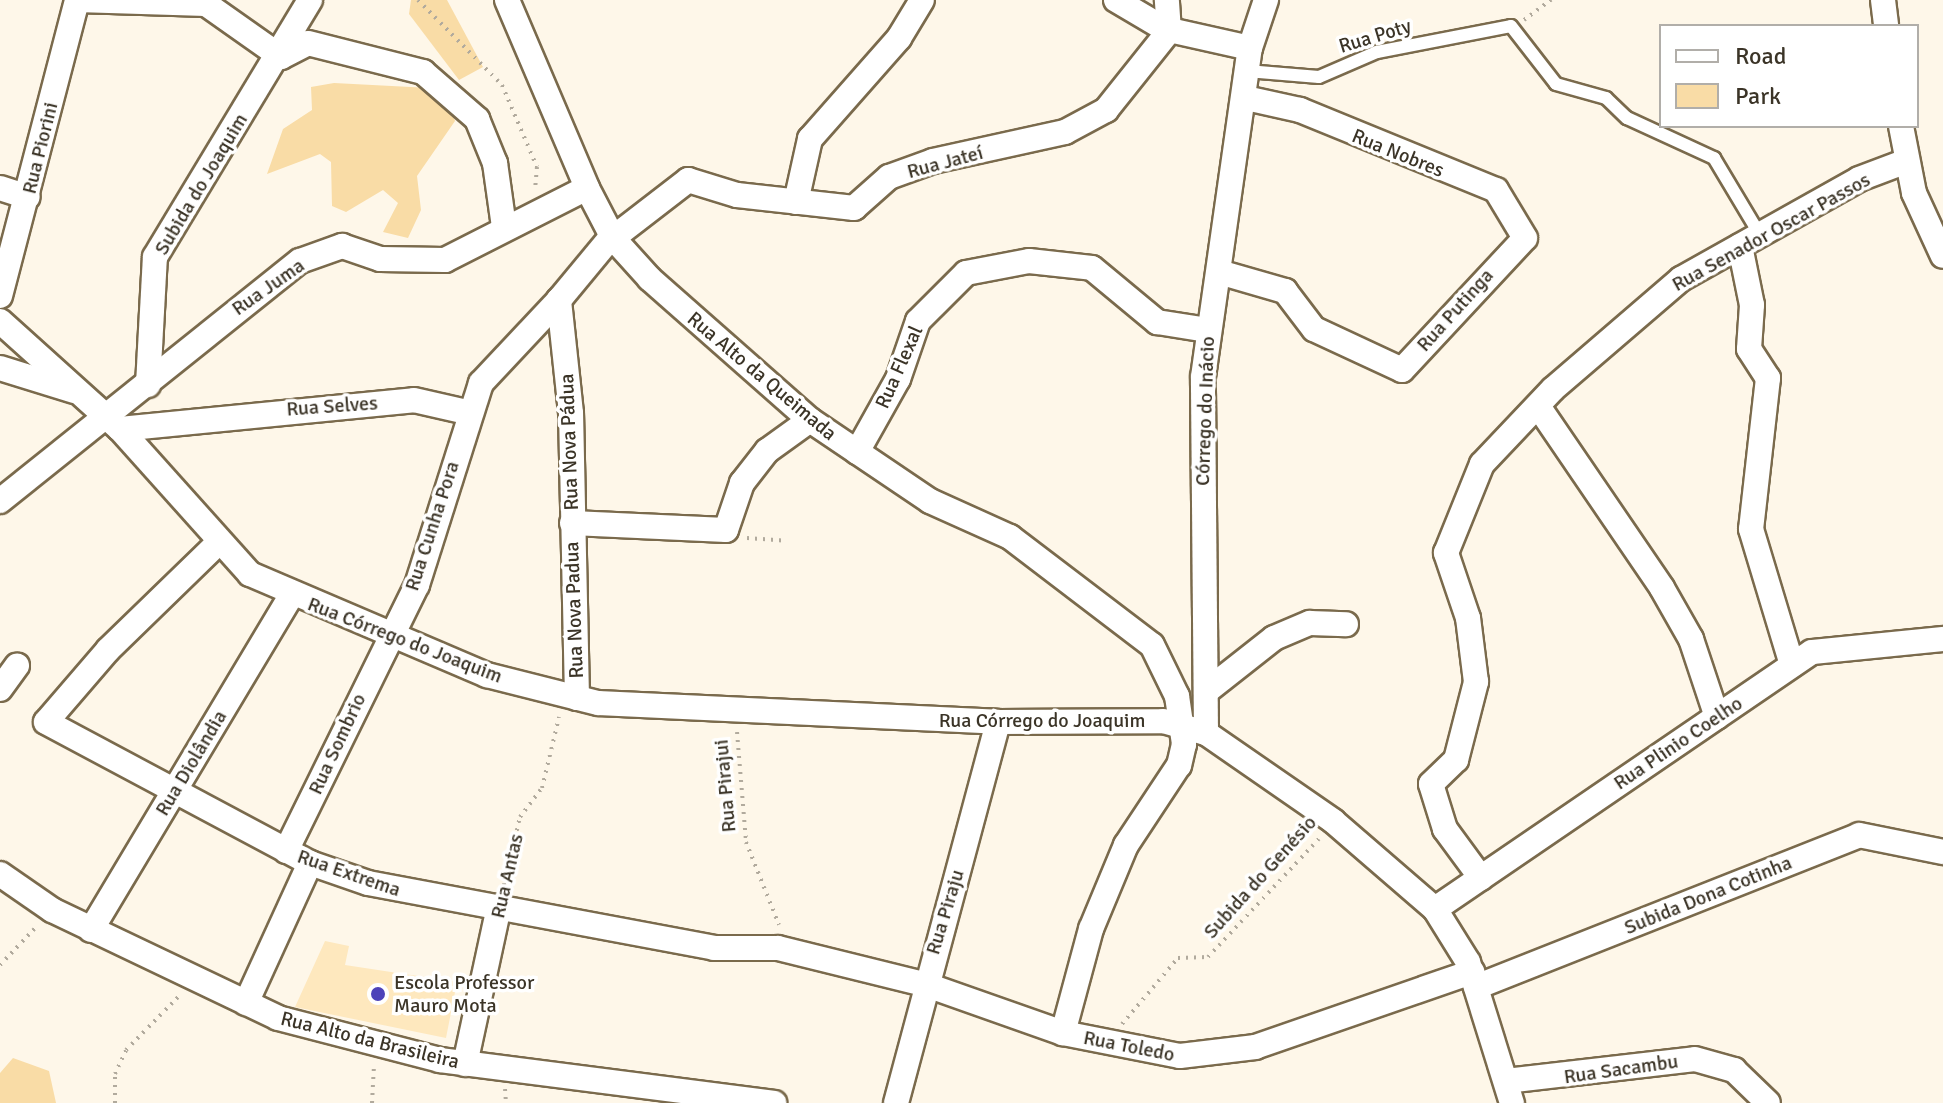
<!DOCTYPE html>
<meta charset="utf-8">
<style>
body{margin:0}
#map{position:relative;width:1943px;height:1103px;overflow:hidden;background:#fef7e9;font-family:Signika,sans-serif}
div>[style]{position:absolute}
.built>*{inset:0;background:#fee8be}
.green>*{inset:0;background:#f9dca6}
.path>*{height:4px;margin-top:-2px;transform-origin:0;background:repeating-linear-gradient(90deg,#b1aa9d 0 2px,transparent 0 8px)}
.roads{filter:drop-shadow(2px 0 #7a6a4c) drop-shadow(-2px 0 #7a6a4c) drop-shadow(0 2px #7a6a4c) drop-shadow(0 -2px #7a6a4c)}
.lane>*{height:12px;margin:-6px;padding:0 6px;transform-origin:6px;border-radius:6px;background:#fff}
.street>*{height:24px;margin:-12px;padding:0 12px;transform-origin:12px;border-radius:12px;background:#fff}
.dots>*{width:22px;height:22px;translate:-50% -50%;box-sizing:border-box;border:4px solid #fff;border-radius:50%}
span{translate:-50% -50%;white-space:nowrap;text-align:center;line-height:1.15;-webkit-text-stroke:7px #fff;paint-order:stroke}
.street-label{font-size:20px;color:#3b3427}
.poi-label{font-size:20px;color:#3b3427}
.left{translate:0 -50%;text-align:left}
.legend{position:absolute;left:1659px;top:24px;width:260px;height:104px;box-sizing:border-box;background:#fff;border:2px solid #b1aea9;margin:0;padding:10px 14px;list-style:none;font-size:24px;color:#3b3427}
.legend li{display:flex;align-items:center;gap:16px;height:40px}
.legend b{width:40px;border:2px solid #b1aea9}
</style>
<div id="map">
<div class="built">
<div style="clip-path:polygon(325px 941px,349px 946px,345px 965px,457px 982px,446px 1038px,295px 1007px)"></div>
</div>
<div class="green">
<div style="clip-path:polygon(411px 0,447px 0,483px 67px,459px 80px,409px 14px)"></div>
<div style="clip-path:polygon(334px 83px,430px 88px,450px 103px,455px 121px,417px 176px,421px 210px,408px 238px,383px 232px,398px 203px,383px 190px,346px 212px,332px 206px,331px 162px,320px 154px,267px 174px,283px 129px,312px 110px,311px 87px)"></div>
<div style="clip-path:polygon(13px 1058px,49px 1071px,56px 1103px,0 1103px,0 1073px)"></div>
</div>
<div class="path">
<div style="left:418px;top:0;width:120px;rotate:45.3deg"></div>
<div style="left:502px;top:85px;width:89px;rotate:66.9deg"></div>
<div style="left:537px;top:167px;width:23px;rotate:95deg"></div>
<div style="left:1524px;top:20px;width:34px;rotate:-37deg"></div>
<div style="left:747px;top:538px;width:39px;rotate:4deg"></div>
<div style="left:737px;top:732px;width:110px;rotate:85.3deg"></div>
<div style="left:746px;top:842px;width:89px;rotate:68.3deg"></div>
<div style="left:504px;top:885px;width:70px;rotate:-76.8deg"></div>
<div style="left:520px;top:817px;width:36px;rotate:-53deg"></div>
<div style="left:542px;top:788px;width:73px;rotate:-76.5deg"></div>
<div style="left:0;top:965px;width:54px;rotate:-46.5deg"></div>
<div style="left:1122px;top:1024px;width:87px;rotate:-49.7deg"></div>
<div style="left:1178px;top:958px;width:30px;rotate:-2deg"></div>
<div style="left:1208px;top:957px;width:162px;rotate:-46.8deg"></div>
<div style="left:505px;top:1089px;width:14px;rotate:86deg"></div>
<div style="left:115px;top:1103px;width:29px;rotate:-90deg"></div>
<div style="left:115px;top:1074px;width:26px;rotate:-65deg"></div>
<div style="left:126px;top:1050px;width:77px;rotate:-45.5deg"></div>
<div style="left:372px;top:1103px;width:38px;rotate:-87deg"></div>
</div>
<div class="roads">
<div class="lane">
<div style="left:1247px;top:71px;width:72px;rotate:4.8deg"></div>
<div style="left:1319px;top:77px;width:63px;rotate:-23.3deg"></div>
<div style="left:1377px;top:52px;width:136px;rotate:-11deg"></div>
<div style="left:1511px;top:26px;width:73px;rotate:52.2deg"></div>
<div style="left:1556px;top:84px;width:52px;rotate:15.6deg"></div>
<div style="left:1606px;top:98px;width:29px;rotate:44deg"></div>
<div style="left:1627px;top:118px;width:96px;rotate:24.7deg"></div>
<div style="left:1714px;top:158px;width:90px;rotate:59.1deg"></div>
</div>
<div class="street">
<div style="left:77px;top:0;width:129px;rotate:1.8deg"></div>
<div style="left:206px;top:4px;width:92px;rotate:35.2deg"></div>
<div style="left:281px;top:57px;width:30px;rotate:-27deg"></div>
<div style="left:308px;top:43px;width:119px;rotate:14.2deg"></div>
<div style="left:423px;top:72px;width:72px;rotate:41deg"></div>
<div style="left:477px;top:119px;width:48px;rotate:67.8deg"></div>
<div style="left:495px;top:163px;width:65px;rotate:82deg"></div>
<div style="left:507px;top:0;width:204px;rotate:66.9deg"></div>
<div style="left:587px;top:188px;width:56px;rotate:62.5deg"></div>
<div style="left:613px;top:238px;width:55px;rotate:47.9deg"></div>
<div style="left:650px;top:279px;width:213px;rotate:41.4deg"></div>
<div style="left:810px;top:420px;width:145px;rotate:34deg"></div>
<div style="left:930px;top:501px;width:88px;rotate:24.2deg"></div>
<div style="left:1010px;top:537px;width:178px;rotate:37.3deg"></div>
<div style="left:1152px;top:645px;width:57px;rotate:63.9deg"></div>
<div style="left:1177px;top:696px;width:49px;rotate:81.7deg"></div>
<div style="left:1184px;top:744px;width:22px;rotate:103deg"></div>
<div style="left:1179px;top:765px;width:96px;rotate:123.5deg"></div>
<div style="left:1126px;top:845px;width:91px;rotate:112.6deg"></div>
<div style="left:1091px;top:929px;width:108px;rotate:105.1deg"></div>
<div style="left:1116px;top:0;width:57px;rotate:30.6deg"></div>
<div style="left:1165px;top:29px;width:87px;rotate:12.6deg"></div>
<div style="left:1883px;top:0;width:26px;rotate:83deg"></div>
<div style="left:1901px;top:126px;width:68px;rotate:79deg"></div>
<div style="left:1914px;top:193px;width:69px;rotate:65.3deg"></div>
<div style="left:0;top:188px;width:29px;rotate:18deg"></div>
<div style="left:796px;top:202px;width:65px;rotate:-77.5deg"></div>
<div style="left:810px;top:139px;width:135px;rotate:-48.6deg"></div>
<div style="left:899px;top:38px;width:44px;rotate:-58.8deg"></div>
<div style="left:613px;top:238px;width:95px;rotate:-37.7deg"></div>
<div style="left:688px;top:180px;width:51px;rotate:17deg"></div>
<div style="left:737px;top:195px;width:118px;rotate:6.3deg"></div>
<div style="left:854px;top:208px;width:47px;rotate:-41.5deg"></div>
<div style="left:889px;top:177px;width:47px;rotate:-20deg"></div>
<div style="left:933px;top:161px;width:135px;rotate:-12.4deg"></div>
<div style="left:1065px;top:132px;width:47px;rotate:-28.2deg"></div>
<div style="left:1106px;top:110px;width:101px;rotate:-51.4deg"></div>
<div style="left:1169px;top:31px;width:31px;rotate:-94deg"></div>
<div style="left:1740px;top:246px;width:60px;rotate:78.5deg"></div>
<div style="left:1752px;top:305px;width:44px;rotate:93.9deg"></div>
<div style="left:1749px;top:349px;width:35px;rotate:57deg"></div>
<div style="left:1768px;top:378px;width:152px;rotate:96.4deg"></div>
<div style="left:1751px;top:529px;width:142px;rotate:73.2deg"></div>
<div style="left:1219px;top:272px;width:69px;rotate:16.1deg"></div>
<div style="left:1285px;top:291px;width:48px;rotate:52.7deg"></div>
<div style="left:1314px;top:329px;width:97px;rotate:25deg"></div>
<div style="left:1402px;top:370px;width:180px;rotate:-47deg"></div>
<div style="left:1525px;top:238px;width:56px;rotate:-121.1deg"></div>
<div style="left:1496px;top:190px;width:212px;rotate:-157.8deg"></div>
<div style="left:1300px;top:110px;width:55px;rotate:-167.5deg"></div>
<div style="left:0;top:296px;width:306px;rotate:-75.4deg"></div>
<div style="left:0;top:321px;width:161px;rotate:42deg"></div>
<div style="left:120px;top:429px;width:195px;rotate:48.1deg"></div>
<div style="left:250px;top:574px;width:258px;rotate:23.1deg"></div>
<div style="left:487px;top:675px;width:114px;rotate:14.2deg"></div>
<div style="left:598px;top:703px;width:400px;rotate:2.7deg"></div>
<div style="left:998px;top:722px;width:165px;rotate:-0.3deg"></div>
<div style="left:1163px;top:721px;width:45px;rotate:15.6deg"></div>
<div style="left:1206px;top:733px;width:155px;rotate:34.7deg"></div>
<div style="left:1333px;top:821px;width:135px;rotate:40.8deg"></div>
<div style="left:1435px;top:909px;width:62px;rotate:58.1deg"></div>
<div style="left:1468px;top:962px;width:148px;rotate:72.7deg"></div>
<div style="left:0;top:368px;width:77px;rotate:17.3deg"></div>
<div style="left:148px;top:385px;width:128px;rotate:-86.9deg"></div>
<div style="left:155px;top:257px;width:300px;rotate:-58.9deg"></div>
<div style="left:1538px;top:406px;width:220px;rotate:55.7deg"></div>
<div style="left:1662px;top:588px;width:59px;rotate:60.4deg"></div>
<div style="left:1691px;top:639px;width:82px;rotate:71.6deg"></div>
<div style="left:120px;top:429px;width:295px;rotate:-5.6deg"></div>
<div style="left:414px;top:400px;width:54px;rotate:12.8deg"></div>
<div style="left:857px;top:452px;width:84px;rotate:-60.7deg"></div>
<div style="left:898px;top:379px;width:61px;rotate:-71deg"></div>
<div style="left:918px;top:321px;width:68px;rotate:-45deg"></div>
<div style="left:966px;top:273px;width:64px;rotate:-10.8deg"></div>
<div style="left:1029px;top:261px;width:63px;rotate:6.3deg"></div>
<div style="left:1092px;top:268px;width:85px;rotate:39.7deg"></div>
<div style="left:1157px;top:322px;width:52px;rotate:8.9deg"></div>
<div style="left:0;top:501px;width:384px;rotate:-38.7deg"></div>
<div style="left:300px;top:261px;width:45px;rotate:-19.7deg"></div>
<div style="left:342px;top:246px;width:40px;rotate:18.9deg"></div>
<div style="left:380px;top:259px;width:65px;rotate:0.9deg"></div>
<div style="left:445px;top:260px;width:159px;rotate:-26.9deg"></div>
<div style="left:572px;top:523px;width:154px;rotate:2.6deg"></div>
<div style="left:726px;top:530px;width:50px;rotate:-71.2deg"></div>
<div style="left:742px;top:483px;width:41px;rotate:-52deg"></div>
<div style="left:767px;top:451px;width:53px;rotate:-35.8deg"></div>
<div style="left:217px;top:544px;width:152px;rotate:135.8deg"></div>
<div style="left:108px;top:650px;width:95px;rotate:130.7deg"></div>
<div style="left:46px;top:722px;width:299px;rotate:28.1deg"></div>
<div style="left:310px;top:863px;width:61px;rotate:19deg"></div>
<div style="left:368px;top:883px;width:352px;rotate:10.6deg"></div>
<div style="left:714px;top:948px;width:64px"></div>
<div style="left:778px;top:948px;width:150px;rotate:13.9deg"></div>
<div style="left:924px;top:984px;width:147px;rotate:19.4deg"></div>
<div style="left:1063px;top:1033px;width:119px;rotate:11.1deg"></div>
<div style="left:1180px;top:1056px;width:76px;rotate:-6.8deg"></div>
<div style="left:1255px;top:1047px;width:230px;rotate:-19.1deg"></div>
<div style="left:0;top:689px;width:29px;rotate:-54deg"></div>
<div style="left:1208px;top:690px;width:84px;rotate:-38.2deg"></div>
<div style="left:1274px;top:638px;width:39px;rotate:-23deg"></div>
<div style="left:1310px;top:623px;width:36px;rotate:2deg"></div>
<div style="left:577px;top:698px;width:285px;rotate:-91.2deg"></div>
<div style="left:571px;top:413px;width:114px;rotate:-96.1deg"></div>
<div style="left:559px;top:300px;width:83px;rotate:-50.4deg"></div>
<div style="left:1206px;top:733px;width:356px;rotate:-90.5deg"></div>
<div style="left:1203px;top:377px;width:332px;rotate:-81.9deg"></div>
<div style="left:1250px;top:48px;width:51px;rotate:-71.6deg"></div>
<div style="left:286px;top:851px;width:297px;rotate:-63.8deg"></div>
<div style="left:417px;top:585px;width:212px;rotate:-72.4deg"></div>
<div style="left:481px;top:383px;width:114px;rotate:-46.8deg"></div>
<div style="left:0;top:874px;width:63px;rotate:34.7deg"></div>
<div style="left:52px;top:910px;width:250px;rotate:25.5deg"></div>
<div style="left:278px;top:1018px;width:167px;rotate:14.5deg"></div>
<div style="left:440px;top:1060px;width:337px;rotate:7.3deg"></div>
<div style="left:1481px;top:878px;width:61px;rotate:-126.3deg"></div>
<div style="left:1445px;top:829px;width:47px;rotate:-107.3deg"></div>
<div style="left:1431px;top:784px;width:35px;rotate:-44deg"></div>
<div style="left:1456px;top:760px;width:81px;rotate:-75.6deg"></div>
<div style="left:1476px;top:682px;width:64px;rotate:-97.1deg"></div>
<div style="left:1468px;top:618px;width:69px;rotate:-108.7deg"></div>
<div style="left:1446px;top:553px;width:96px;rotate:-68deg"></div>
<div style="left:1482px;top:464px;width:103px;rotate:-46.6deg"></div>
<div style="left:1553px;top:389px;width:169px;rotate:-40.7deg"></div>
<div style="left:1681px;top:279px;width:204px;rotate:-29.3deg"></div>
<div style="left:1859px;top:179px;width:51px;rotate:-20.6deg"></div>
<div style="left:1435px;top:909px;width:456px;rotate:-34.3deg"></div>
<div style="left:1812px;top:652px;width:132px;rotate:-5.7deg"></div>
<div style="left:91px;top:930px;width:389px;rotate:-59.1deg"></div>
<div style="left:1476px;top:987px;width:412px;rotate:-21.6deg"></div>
<div style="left:1859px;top:835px;width:86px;rotate:11.4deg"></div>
<div style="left:246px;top:1003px;width:154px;rotate:-65.4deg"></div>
<div style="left:465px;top:1064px;width:157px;rotate:-77.8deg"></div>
<div style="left:1506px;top:1081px;width:190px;rotate:-6.6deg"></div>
<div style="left:1695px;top:1059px;width:41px;rotate:15.8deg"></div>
<div style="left:1734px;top:1070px;width:47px;rotate:44.1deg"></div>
<div style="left:896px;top:1103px;width:394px;rotate:-75deg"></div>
</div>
</div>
<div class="dots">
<div style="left:378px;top:994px;background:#4d42b9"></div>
</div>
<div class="street-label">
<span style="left:1375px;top:36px;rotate:-17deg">Rua Poty</span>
<span style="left:40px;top:148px;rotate:-76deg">Rua Piorini</span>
<span style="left:1398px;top:153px;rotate:22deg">Rua Nobres</span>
<span style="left:945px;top:162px;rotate:-15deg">Rua Jateí</span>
<span style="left:201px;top:184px;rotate:-59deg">Subida do Joaquim</span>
<span style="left:1771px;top:232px;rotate:-29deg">Rua Senador Oscar Passos</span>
<span style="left:268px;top:287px;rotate:-35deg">Rua Juma</span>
<span style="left:1455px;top:310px;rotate:-48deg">Rua Putinga</span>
<span style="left:899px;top:367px;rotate:-66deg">Rua Flexal</span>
<span style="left:762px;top:376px;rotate:40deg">Rua Alto da Queimada</span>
<span style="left:332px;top:406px;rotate:-4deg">Rua Selves</span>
<span style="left:1205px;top:411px;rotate:-88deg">Córrego do Inácio</span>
<span style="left:569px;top:442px;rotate:-92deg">Rua Nova Pádua</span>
<span style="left:432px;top:526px;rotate:-72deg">Rua Cunha Pora</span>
<span style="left:574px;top:610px;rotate:-92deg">Rua Nova Padua</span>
<span style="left:405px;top:640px;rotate:21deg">Rua Córrego do Joaquim</span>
<span style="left:1042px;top:720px">Rua Córrego do Joaquim</span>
<span style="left:1678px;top:743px;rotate:-34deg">Rua Plinio Coelho</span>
<span style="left:337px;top:744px;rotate:-65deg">Rua Sombrio</span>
<span style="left:191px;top:763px;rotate:-59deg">Rua Diolândia</span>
<span style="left:725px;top:786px;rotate:-95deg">Rua Pirajui</span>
<span style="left:349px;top:873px;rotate:19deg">Rua Extrema</span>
<span style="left:507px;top:876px;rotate:-77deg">Rua Antas</span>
<span style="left:1260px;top:877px;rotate:-48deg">Subida do Genésio</span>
<span style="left:1708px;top:895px;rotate:-22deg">Subida Dona Cotinha</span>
<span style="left:945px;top:912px;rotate:-73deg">Rua Piraju</span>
<span style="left:370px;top:1040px;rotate:14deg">Rua Alto da Brasileira</span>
<span style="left:1129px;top:1046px;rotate:11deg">Rua Toledo</span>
<span style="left:1621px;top:1069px;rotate:-8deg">Rua Sacambu</span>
</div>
<div class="poi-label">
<span class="left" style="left:394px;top:994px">Escola Professor<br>Mauro Mota</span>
</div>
<ul class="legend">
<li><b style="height:10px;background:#fff"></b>Road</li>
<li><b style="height:22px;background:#f9dca6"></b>Park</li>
</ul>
</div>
